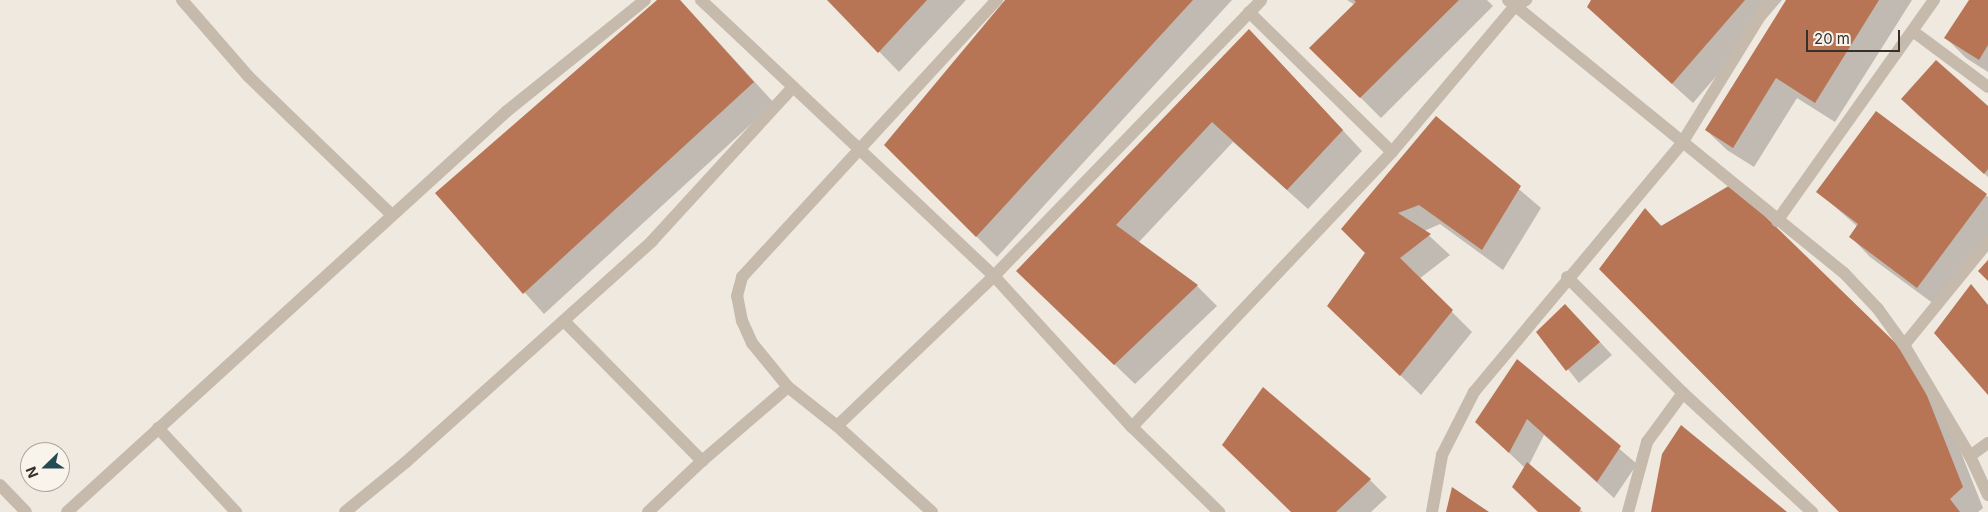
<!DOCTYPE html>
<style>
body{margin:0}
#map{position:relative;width:1988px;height:512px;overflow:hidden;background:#f0e9df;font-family:Inter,sans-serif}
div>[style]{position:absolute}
.shadow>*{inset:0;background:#0003}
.building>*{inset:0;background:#b77556}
.street>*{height:12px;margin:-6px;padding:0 6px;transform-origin:6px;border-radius:6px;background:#c6baac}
span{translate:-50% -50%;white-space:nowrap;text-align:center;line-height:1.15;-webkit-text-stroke:4px #f8f3eb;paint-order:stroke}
.north{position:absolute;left:20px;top:442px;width:50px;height:50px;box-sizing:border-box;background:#f8f3eb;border:1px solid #aaa59e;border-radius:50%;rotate:248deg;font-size:14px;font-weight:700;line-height:20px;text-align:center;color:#362f2a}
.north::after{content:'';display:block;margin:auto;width:18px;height:22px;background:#254b52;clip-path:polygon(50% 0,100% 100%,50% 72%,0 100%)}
.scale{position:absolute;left:1806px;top:30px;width:94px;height:22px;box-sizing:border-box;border:2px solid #362f2a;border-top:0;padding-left:6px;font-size:15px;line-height:18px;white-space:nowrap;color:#362f2a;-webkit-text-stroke:4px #f8f3eb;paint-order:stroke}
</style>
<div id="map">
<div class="shadow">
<div style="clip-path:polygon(659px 0,680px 0,774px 103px,544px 314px,436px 193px)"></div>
<div style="clip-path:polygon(829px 0,966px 0,899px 72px)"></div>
<div style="clip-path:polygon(1006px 0,1232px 0,997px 257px,885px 145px)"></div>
<div style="clip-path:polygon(1347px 0,1487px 0,1493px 6px,1381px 118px,1311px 48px,1355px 5px)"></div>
<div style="clip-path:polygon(1592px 0,1782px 0,1693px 103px,1609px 27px)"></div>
<div style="clip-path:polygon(1788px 0,1912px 0,1835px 122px,1797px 98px,1754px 167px,1727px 150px,1706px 130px)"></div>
<div style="clip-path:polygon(1970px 0,1988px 0,1988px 72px,1966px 58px,1946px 38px)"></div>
<div style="clip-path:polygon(1269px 51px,1362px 151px,1308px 209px,1233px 142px,1138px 243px,1197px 286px,1217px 306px,1135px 384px,1038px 291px)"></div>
<div style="clip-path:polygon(1902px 99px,1988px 107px,1988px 177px,1919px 116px)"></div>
<div style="clip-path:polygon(1877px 113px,1988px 197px,1988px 240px,1938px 307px,1870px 257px,1850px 236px,1858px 227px,1818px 192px)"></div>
<div style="clip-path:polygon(1436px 118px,1541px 208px,1503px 270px,1440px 224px,1424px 231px,1450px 255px,1419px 279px,1472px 332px,1421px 395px,1349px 326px,1366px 253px)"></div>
<div style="clip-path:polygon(1645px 210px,1663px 227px,1933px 382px,1983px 508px,1978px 512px,1841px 512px)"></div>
<div style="clip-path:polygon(1578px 318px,1612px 355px,1579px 383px,1538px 332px)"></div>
<div style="clip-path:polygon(1517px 361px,1637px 464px,1614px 498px,1544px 435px,1529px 465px,1583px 512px,1539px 512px,1525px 468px,1477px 422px)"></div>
<div style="clip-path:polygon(1370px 480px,1387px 497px,1371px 512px,1292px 512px)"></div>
</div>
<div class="building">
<div style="clip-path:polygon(657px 0,680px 0,754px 82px,523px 294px,435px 193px)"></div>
<div style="clip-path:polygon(827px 0,927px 0,878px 53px)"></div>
<div style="clip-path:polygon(1005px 0,1193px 0,976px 237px,884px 145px)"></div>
<div style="clip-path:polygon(1354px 0,1459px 0,1360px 98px,1309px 48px,1356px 2px)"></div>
<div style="clip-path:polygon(1591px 0,1745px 0,1672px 84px,1587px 7px)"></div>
<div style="clip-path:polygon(1786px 0,1879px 0,1815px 103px,1776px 78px,1733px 148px,1705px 130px)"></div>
<div style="clip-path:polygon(1969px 0,1988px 0,1988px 45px,1979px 60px,1944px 38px)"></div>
<div style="clip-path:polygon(1249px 29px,1343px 130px,1287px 190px,1212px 122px,1116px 225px,1198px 285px,1114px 365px,1016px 271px)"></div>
<div style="clip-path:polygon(1936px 60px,1988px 106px,1988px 169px,1984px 174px,1901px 99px)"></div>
<div style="clip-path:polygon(1876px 111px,1987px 194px,1917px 288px,1849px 237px,1858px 224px,1816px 192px)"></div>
<div style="clip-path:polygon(1436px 116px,1521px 186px,1482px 250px,1419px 205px,1398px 213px,1431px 234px,1400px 258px,1453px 310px,1400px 376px,1327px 306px,1365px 253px,1341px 229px)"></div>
<div style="clip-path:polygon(1732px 184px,1913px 360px,1963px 487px,1950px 499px,1960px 512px,1839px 512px,1599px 269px,1645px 208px,1661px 226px)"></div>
<div style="clip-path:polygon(1988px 260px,1988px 281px,1978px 271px)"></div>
<div style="clip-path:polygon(1971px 284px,1988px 305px,1988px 395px,1934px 333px)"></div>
<div style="clip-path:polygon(1565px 304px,1600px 342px,1566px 371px,1536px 332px)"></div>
<div style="clip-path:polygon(1517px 359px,1621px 446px,1597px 482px,1527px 419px,1509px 453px,1475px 422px)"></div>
<div style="clip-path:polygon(1263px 387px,1371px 479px,1336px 512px,1291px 512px,1222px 445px)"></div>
<div style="clip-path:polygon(1681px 425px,1787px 512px,1651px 512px,1662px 454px)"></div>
<div style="clip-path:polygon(1527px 462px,1581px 508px,1579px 512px,1538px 512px,1512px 487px)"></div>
<div style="clip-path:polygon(1452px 487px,1489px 512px,1446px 512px)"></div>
</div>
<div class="street">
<div style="left:182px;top:0;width:101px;rotate:49deg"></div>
<div style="left:248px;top:76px;width:199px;rotate:44deg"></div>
<div style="left:701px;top:0;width:403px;rotate:43.3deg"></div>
<div style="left:994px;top:276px;width:205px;rotate:47.6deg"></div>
<div style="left:1132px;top:427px;width:122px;rotate:44.3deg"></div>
<div style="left:1508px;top:0;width:433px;rotate:39.1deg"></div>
<div style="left:1844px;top:273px;width:50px;rotate:46.6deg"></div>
<div style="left:1878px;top:309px;width:44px;rotate:54.2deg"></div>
<div style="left:1904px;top:345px;width:129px;rotate:59.3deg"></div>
<div style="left:1970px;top:456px;width:43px;rotate:65.2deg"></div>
<div style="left:1249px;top:12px;width:200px;rotate:44.4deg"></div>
<div style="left:1914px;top:32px;width:92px;rotate:36.6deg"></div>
<div style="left:1777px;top:221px;width:271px;rotate:-54.6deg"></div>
<div style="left:1567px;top:277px;width:164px;rotate:45deg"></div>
<div style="left:1683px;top:393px;width:176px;rotate:42.7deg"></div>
<div style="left:564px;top:321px;width:197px;rotate:45.4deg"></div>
<div style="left:1904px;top:345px;width:133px;rotate:-50.8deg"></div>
<div style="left:837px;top:426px;width:217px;rotate:-43.7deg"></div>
<div style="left:994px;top:276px;width:384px;rotate:-45.9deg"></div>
<div style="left:1132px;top:427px;width:378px;rotate:-46.6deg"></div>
<div style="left:1392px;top:152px;width:191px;rotate:-49.9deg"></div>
<div style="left:1515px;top:6px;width:13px;rotate:-29deg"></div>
<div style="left:158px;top:428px;width:115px;rotate:47.1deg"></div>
<div style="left:1970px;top:456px;width:22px;rotate:-36deg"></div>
<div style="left:0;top:485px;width:37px;rotate:46deg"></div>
<div style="left:67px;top:512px;width:595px;rotate:-42.34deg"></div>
<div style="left:507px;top:111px;width:177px;rotate:-38.8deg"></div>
<div style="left:345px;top:512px;width:79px;rotate:-39.3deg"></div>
<div style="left:406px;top:462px;width:331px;rotate:-41.9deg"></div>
<div style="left:652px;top:241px;width:209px;rotate:-47.5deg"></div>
<div style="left:648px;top:512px;width:74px;rotate:-43.4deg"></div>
<div style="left:702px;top:461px;width:113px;rotate:-40.7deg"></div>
<div style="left:932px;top:512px;width:128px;rotate:-137.8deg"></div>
<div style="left:837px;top:426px;width:63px;rotate:-141.5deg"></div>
<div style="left:788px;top:387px;width:57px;rotate:-129.3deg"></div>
<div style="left:752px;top:343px;width:24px;rotate:-114deg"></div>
<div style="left:742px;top:321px;width:25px;rotate:-101deg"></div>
<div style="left:737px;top:296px;width:20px;rotate:-75deg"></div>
<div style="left:742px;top:277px;width:377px;rotate:-47.4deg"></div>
<div style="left:1432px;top:512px;width:58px;rotate:-80deg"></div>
<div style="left:1442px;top:455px;width:71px;rotate:-63.1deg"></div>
<div style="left:1474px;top:392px;width:324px;rotate:-50.1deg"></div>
<div style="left:1682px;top:143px;width:168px;rotate:-58.4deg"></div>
<div style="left:1628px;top:512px;width:73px;rotate:-74.8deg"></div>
<div style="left:1647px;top:442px;width:61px;rotate:-53.7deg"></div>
</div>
<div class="north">N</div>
<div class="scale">20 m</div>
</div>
